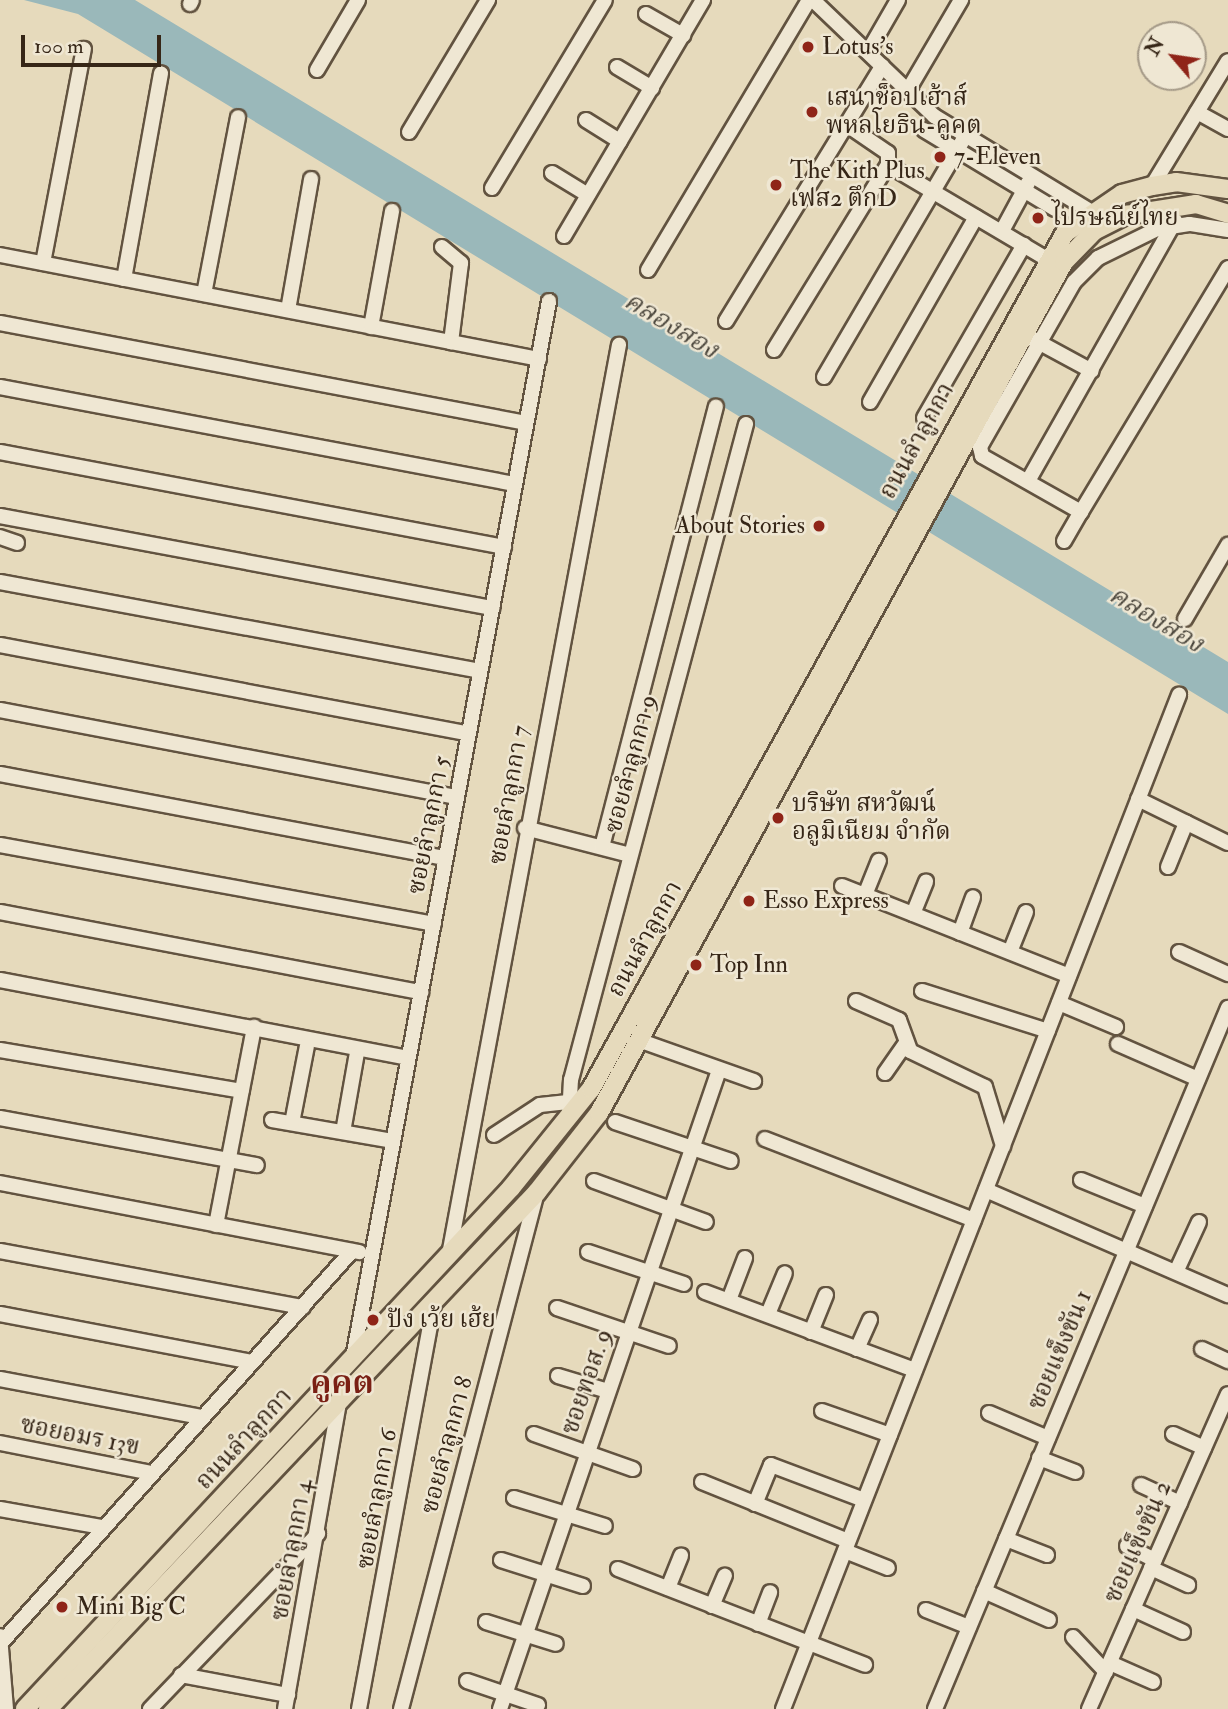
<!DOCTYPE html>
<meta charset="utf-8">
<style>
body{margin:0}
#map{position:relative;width:1228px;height:1709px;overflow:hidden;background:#e6dabc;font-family:"IM FELL Double Pica","Noto Serif Thai",serif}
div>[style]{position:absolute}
.water>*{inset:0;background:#9ab8ba}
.roads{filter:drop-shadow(2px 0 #625340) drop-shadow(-2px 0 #625340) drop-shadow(0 2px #625340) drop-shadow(0 -2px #625340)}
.minor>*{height:14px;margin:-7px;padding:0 7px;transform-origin:7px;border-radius:7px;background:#efe7d3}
.major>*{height:18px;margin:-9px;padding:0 9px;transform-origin:9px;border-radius:9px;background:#e6dabc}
.dots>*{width:19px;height:19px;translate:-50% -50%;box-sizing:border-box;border:4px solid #efe7d3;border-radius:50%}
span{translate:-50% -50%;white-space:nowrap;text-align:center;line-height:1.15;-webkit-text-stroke:5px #efe7d3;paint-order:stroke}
.poi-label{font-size:24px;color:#362617}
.left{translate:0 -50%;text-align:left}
.right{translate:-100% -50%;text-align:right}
.street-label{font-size:24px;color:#362617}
.water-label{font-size:26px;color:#4f4a40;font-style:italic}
.district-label{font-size:32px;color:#7a1f14;font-weight:700}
.north{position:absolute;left:1137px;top:21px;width:70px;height:70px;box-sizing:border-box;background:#efe7d3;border:2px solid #a59a88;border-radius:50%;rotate:299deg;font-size:19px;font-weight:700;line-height:28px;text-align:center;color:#362617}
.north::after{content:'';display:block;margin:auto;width:24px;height:32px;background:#8f2418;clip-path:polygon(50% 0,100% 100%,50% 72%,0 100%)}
.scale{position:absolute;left:21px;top:35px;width:140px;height:32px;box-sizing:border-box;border:4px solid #362617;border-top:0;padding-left:9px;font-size:21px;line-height:24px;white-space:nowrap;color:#362617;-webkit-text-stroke:5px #efe7d3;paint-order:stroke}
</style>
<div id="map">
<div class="water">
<div style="clip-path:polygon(24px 0,135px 0,1228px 662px,1228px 714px,78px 14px)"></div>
</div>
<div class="roads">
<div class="minor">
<div style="left:813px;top:0;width:168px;rotate:43.8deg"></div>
<div style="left:934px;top:116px;width:185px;rotate:31.3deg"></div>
<div style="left:190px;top:4px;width:4px;rotate:-63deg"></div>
<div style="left:646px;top:14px;width:43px;rotate:29.6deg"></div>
<div style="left:868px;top:52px;width:60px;rotate:-60deg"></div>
<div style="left:617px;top:67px;width:41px;rotate:31deg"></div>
<div style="left:317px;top:70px;width:81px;rotate:-59.6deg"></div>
<div style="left:907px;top:92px;width:107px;rotate:-59.6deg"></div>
<div style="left:1197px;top:112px;width:35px;rotate:29deg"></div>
<div style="left:586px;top:120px;width:40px;rotate:32deg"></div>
<div style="left:924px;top:130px;width:153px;rotate:31.1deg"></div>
<div style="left:409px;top:132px;width:154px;rotate:-59.1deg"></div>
<div style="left:888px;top:165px;width:185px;rotate:30.6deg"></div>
<div style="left:552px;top:173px;width:42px;rotate:31.4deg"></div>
<div style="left:1152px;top:186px;width:146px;rotate:-58.7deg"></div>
<div style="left:492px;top:188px;width:219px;rotate:-59deg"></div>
<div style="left:1228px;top:230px;width:39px;rotate:-171deg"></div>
<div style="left:1189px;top:224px;width:32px;rotate:171deg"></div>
<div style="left:1157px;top:229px;width:66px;rotate:153.8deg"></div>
<div style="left:1098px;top:258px;width:34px;rotate:135deg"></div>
<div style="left:1074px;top:282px;width:190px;rotate:119.7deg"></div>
<div style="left:980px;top:447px;width:9px;rotate:77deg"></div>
<div style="left:982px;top:456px;width:114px;rotate:29.5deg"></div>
<div style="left:1081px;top:512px;width:285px;rotate:-58.9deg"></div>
<div style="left:1002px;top:231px;width:55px;rotate:-61.6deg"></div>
<div style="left:564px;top:236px;width:274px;rotate:-59.5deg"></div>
<div style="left:442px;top:247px;width:25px;rotate:40deg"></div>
<div style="left:461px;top:263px;width:80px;rotate:97.2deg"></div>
<div style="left:0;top:255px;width:549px;rotate:10.92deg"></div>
<div style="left:43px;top:263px;width:218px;rotate:-79.2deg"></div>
<div style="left:648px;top:270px;width:314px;rotate:-59.2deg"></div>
<div style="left:124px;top:279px;width:209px;rotate:-79.8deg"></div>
<div style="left:204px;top:294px;width:180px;rotate:-79.1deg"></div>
<div style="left:288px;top:310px;width:133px;rotate:-80deg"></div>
<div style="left:726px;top:321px;width:299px;rotate:-58.5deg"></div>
<div style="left:0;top:323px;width:535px;rotate:10.76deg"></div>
<div style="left:371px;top:327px;width:118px;rotate:-79.7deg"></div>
<div style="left:1031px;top:338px;width:69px;rotate:28.4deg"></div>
<div style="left:774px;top:350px;width:217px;rotate:-58.4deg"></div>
<div style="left:888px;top:165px;width:12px;rotate:-90deg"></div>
<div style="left:888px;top:153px;width:50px;rotate:-145.7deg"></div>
<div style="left:824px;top:377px;width:281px;rotate:-59.6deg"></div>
<div style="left:0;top:387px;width:524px;rotate:10.67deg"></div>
<div style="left:870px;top:402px;width:213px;rotate:-60.2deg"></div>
<div style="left:924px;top:418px;width:200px;rotate:-60deg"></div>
<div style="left:0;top:452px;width:513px;rotate:10.67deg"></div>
<div style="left:1028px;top:481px;width:299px;rotate:-60.5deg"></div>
<div style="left:0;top:516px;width:501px;rotate:10.59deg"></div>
<div style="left:0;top:537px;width:18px;rotate:19deg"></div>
<div style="left:1064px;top:541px;width:34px;rotate:-60deg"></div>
<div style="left:0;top:582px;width:488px;rotate:10.5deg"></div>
<div style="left:1185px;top:619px;width:86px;rotate:-59.8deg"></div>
<div style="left:0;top:645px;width:477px;rotate:10.7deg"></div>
<div style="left:0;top:710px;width:465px;rotate:10.8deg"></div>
<div style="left:0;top:774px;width:453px;rotate:10.7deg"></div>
<div style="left:1138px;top:799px;width:100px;rotate:26.1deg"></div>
<div style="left:525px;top:828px;width:108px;rotate:14.4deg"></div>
<div style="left:0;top:845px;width:441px;rotate:10.3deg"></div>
<div style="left:602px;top:847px;width:455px;rotate:-75.5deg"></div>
<div style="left:1168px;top:867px;width:48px;rotate:-67.8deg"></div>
<div style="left:842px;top:886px;width:244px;rotate:21.6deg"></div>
<div style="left:865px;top:895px;width:37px;rotate:-68deg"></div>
<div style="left:0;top:912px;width:429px;rotate:10.8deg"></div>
<div style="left:913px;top:914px;width:35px;rotate:-68deg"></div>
<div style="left:960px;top:933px;width:38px;rotate:-70deg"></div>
<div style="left:1010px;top:952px;width:43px;rotate:-68.2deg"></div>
<div style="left:1179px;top:952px;width:54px;rotate:24.2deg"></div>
<div style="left:0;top:980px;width:415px;rotate:10.8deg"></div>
<div style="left:922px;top:991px;width:132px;rotate:17.6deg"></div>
<div style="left:856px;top:1001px;width:47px;rotate:23.8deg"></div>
<div style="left:899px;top:1020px;width:33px;rotate:70deg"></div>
<div style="left:910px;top:1051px;width:83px;rotate:25.6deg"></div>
<div style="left:985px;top:1087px;width:62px;rotate:73deg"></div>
<div style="left:1059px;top:1003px;width:62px;rotate:22.8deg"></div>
<div style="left:641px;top:1041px;width:120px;rotate:19.5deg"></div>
<div style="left:1118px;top:1044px;width:87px;rotate:23.6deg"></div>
<div style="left:0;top:1050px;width:245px;rotate:9.6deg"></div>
<div style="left:885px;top:1073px;width:35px;rotate:-55deg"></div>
<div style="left:569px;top:1117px;width:37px;rotate:-87deg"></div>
<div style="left:571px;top:1080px;width:679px;rotate:-75.06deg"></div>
<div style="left:0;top:1118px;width:261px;rotate:10.4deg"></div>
<div style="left:272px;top:1120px;width:122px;rotate:9.9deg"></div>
<div style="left:615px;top:1122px;width:122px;rotate:18.6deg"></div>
<div style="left:292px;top:1123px;width:78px;rotate:-79deg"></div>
<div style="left:343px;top:1132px;width:80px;rotate:-80deg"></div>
<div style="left:494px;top:1135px;width:55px;rotate:-33.1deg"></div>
<div style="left:540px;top:1105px;width:28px;rotate:-6deg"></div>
<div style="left:765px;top:1139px;width:224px;rotate:21.2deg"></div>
<div style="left:1081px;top:1180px;width:69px;rotate:22.1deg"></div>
<div style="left:594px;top:1181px;width:119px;rotate:20.1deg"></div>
<div style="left:0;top:1183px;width:366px;rotate:10.9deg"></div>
<div style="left:986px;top:1190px;width:264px;rotate:23.5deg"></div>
<div style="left:216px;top:1225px;width:202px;rotate:-79.1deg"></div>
<div style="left:0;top:1251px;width:308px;rotate:10.5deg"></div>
<div style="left:588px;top:1252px;width:101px;rotate:18.4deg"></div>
<div style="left:449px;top:1255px;width:926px;rotate:-79.42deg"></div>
<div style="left:1176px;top:1272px;width:55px;rotate:-65.3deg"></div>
<div style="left:705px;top:1292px;width:224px;rotate:20.4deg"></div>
<div style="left:729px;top:1300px;width:45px;rotate:-69.1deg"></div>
<div style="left:557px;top:1308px;width:118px;rotate:18.7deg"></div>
<div style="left:0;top:1314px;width:256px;rotate:10.8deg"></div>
<div style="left:768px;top:1314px;width:44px;rotate:-67.5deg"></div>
<div style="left:811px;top:1332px;width:40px;rotate:-68deg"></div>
<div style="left:857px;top:1349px;width:32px;rotate:-66deg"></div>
<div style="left:1202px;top:1349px;width:29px;rotate:25deg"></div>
<div style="left:353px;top:1358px;width:1075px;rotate:-79.49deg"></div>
<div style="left:558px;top:1376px;width:52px;rotate:16.7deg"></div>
<div style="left:0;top:1379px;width:206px;rotate:10.7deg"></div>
<div style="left:822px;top:1411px;width:72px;rotate:19.4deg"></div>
<div style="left:989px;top:1413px;width:64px;rotate:23deg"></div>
<div style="left:534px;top:1434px;width:105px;rotate:19.5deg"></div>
<div style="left:1173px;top:1434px;width:34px;rotate:24deg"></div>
<div style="left:0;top:1443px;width:155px;rotate:11.2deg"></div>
<div style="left:1039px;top:1458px;width:39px;rotate:21deg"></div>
<div style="left:702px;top:1482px;width:157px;rotate:22deg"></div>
<div style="left:1141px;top:1485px;width:43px;rotate:24.8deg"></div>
<div style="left:514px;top:1498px;width:95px;rotate:17.1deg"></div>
<div style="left:755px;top:1504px;width:42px;rotate:-67.7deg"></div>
<div style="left:771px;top:1465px;width:99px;rotate:20.6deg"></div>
<div style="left:0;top:1509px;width:104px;rotate:10deg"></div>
<div style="left:1006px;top:1539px;width:44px;rotate:21.3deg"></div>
<div style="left:1127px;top:1546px;width:31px;rotate:27deg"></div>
<div style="left:845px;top:1551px;width:46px;rotate:21.6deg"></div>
<div style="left:501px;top:1560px;width:86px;rotate:17.6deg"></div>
<div style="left:1151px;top:1568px;width:41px;rotate:24.7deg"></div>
<div style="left:618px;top:1569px;width:265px;rotate:21.2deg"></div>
<div style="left:668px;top:1588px;width:35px;rotate:-68deg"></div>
<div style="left:984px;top:1591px;width:71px;rotate:24deg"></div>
<div style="left:712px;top:1606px;width:33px;rotate:-67deg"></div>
<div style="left:1133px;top:1609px;width:55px;rotate:24.7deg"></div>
<div style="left:926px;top:1610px;width:46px;rotate:21.6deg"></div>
<div style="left:486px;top:1622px;width:73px;rotate:17.4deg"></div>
<div style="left:758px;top:1624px;width:34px;rotate:-69deg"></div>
<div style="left:0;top:1636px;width:73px;rotate:85.3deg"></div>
<div style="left:1073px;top:1637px;width:48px;rotate:46.7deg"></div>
<div style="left:1px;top:1643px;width:526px;rotate:-48.16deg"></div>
<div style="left:1110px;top:1663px;width:47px;rotate:23.8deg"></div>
<div style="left:181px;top:1675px;width:109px;rotate:10.6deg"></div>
<div style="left:467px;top:1681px;width:75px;rotate:18.7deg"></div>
<div style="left:150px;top:1709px;width:243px;rotate:-46.2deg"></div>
<div style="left:285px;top:1709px;width:316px;rotate:-80deg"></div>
<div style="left:359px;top:1709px;width:419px;rotate:-79.5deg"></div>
<div style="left:401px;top:1709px;width:535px;rotate:-75.26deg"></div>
<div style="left:500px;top:1709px;width:675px;rotate:-71.08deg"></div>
<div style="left:783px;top:1709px;width:1089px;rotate:-68.67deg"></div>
<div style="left:935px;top:1709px;width:760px;rotate:-67.32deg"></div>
<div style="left:1089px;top:1709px;width:344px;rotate:-66.2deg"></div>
</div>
<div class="major">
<div style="left:25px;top:1709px;width:712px;rotate:-46.99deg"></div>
<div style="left:511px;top:1188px;width:127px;rotate:-51.1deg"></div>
<div style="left:591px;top:1089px;width:978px;rotate:-61.03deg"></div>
<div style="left:1065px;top:233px;width:69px;rotate:-34.4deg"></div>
<div style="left:1122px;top:194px;width:31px;rotate:-15deg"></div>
<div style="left:1152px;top:186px;width:24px;rotate:-9deg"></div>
<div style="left:1176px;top:182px;width:52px;rotate:7.7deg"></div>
<div style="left:48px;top:1709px;width:712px;rotate:-46.59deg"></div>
<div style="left:537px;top:1192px;width:100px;rotate:-51.9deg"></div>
<div style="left:599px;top:1113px;width:970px;rotate:-61.35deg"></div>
<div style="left:1064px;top:262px;width:43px;rotate:-45.9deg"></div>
<div style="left:1094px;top:231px;width:36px;rotate:-27deg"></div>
<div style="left:1126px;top:215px;width:71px;rotate:-8.9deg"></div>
<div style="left:1196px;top:204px;width:34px;rotate:17deg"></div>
</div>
</div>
<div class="dots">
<div style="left:808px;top:47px;background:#8f2418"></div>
<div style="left:812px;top:112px;background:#8f2418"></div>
<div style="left:940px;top:157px;background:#8f2418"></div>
<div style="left:776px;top:185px;background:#8f2418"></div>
<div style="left:1038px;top:218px;background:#8f2418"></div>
<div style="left:819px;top:526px;background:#8f2418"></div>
<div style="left:778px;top:818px;background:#8f2418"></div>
<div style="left:749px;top:901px;background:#8f2418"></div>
<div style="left:696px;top:965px;background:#8f2418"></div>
<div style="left:373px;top:1320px;background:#8f2418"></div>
<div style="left:62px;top:1607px;background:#8f2418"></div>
</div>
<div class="poi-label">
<span class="left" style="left:822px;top:47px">Lotus's</span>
<span class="left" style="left:826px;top:112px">เสนาช็อปเฮ้าส์<br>พหลโยธิน-คูคต</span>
<span class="left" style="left:954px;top:157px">7-Eleven</span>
<span class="left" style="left:790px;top:185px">The Kith Plus<br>เฟส2 ตึกD</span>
<span class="left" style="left:1052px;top:218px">ไปรษณีย์ไทย</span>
<span class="right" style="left:805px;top:526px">About Stories</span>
<span class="left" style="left:792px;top:818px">บริษัท สหวัฒน์<br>อลูมิเนียม จำกัด</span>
<span class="left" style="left:763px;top:901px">Esso Express</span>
<span class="left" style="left:710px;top:965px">Top Inn</span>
<span class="left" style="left:387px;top:1320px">ปัง เว้ย เฮ้ย</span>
<span class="left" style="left:76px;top:1607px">Mini Big C</span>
</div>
<div class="street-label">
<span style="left:917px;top:441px;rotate:-61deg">ถนนลำลูกกา</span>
<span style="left:631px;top:764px;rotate:-75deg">ซอยลำลูกกา 9</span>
<span style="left:509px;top:795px;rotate:-80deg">ซอยลำลูกกา 7</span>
<span style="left:429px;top:825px;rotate:-79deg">ซอยลำลูกกา 5</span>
<span style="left:645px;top:939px;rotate:-61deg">ถนนลำลูกกา</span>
<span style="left:1060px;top:1350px;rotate:-67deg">ซอยแข็งขัน 1</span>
<span style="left:587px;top:1382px;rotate:-71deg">ซอยทอส. 9</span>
<span style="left:80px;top:1436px;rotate:11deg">ซอยอมร 13ข</span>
<span style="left:244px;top:1439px;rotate:-47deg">ถนนลำลูกกา</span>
<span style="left:447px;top:1445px;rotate:-75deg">ซอยลำลูกกา 8</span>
<span style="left:377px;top:1499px;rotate:-80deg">ซอยลำลูกกา 6</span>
<span style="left:1138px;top:1542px;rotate:-66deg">ซอยแข็งขัน 2</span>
<span style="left:292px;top:1550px;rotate:-80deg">ซอยลำลูกกา 4</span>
</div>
<div class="water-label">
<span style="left:671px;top:326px;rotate:31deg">คลองสอง</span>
<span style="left:1156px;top:620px;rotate:31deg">คลองสอง</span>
</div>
<div class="district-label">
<span style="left:342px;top:1383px">คูคต</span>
</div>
<div class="north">N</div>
<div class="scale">100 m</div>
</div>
